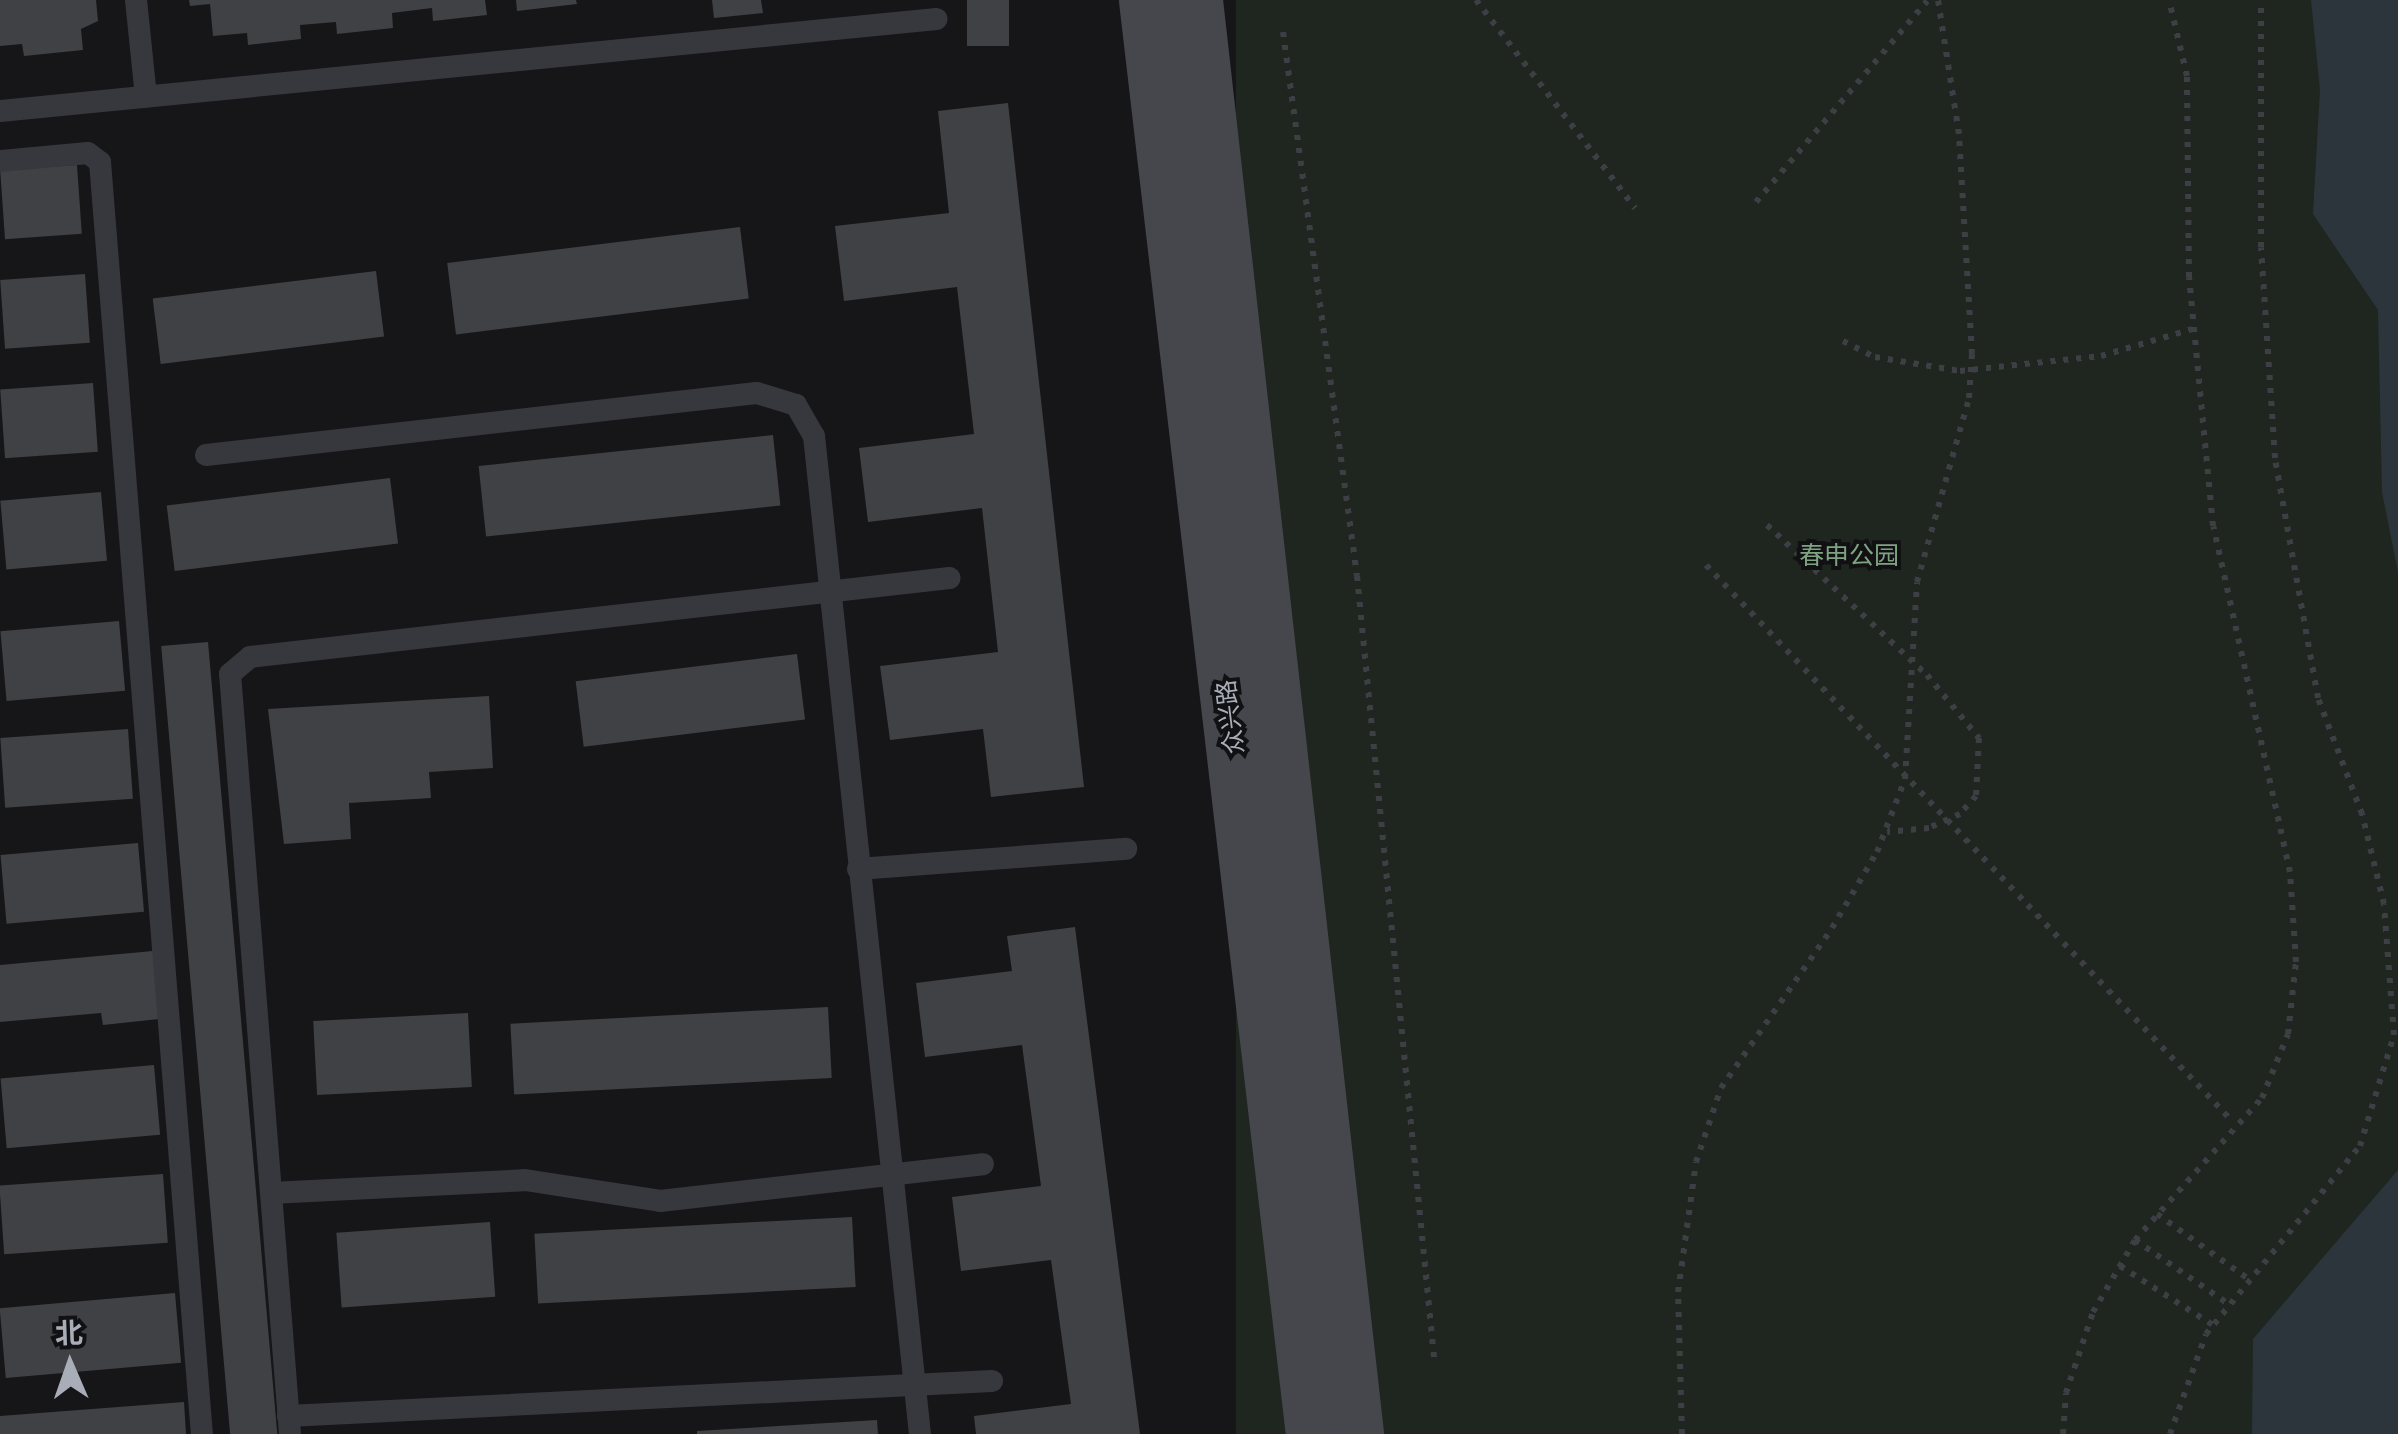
<!DOCTYPE html>
<meta charset="utf-8">
<style>
body{margin:0}
#map{position:relative;width:2398px;height:1434px;overflow:hidden;background:#161618;font-family:"Nunito Sans","Noto Sans SC",sans-serif}
div>[style]{position:absolute}
.green>*{inset:0;background:#1e261f;transform-origin:0 0}
.water>*{inset:0;background:#2c353c}
.building>*{inset:0;background:#404145;transform-origin:0 0}
.path>*{height:6px;margin-top:-3px;transform-origin:0;background:repeating-linear-gradient(90deg,#3d3f44 0 5px,transparent 0 13px)}
.lane>*{height:22px;margin:-11px;padding:0 11px;transform-origin:11px;border-radius:11px;background:#37383d}
.secondary>*{height:55px;margin:-27.5px;padding:0 27.5px;transform-origin:27.5px;border-radius:27.5px;background:#45474d}
span{translate:-50% -50%;white-space:nowrap;text-align:center;line-height:1.15;-webkit-text-stroke:8px #111113;paint-order:stroke}
.park-label{font-size:25px;color:#7fa381}
.street-label{font-size:25px;color:#a8adb8}
.north{position:absolute;left:20px;top:1314px;width:100px;height:100px;-webkit-text-stroke:8px #111113;paint-order:stroke;rotate:358deg;font-size:28px;font-weight:700;line-height:40px;text-align:center;color:#a8adb8}
.north::after{content:'';display:block;margin:auto;width:35px;height:45px;background:#a8adb8;clip-path:polygon(50% 0,100% 100%,50% 72%,0 100%)}
</style>
<div id="map">
<div class="green">
<div style="left:1236px;top:0;width:1162px;height:1442px"></div>
</div>
<div class="water">
<div style="clip-path:polygon(2311px 0,2398px 0,2398px 572px,2382px 492px,2378px 310px,2313px 214px,2320px 90px)"></div>
<div style="clip-path:polygon(2398px 1170px,2398px 1434px,2252px 1434px,2253px 1339px)"></div>
</div>
<div class="building">
<div style="clip-path:polygon(0 0,96px 0,98px 21px,81px 29px,83px 50px,24px 56px,22px 44px,0 46px)"></div>
<div style="clip-path:polygon(189px 0,485px 0,487px 15px,433px 21px,432px 8px,392px 13px,393px 28px,337px 34px,336px 22px,300px 25px,301px 39px,248px 45px,247px 33px,213px 36px,210px 4px,190px 6px)"></div>
<div style="clip-path:polygon(516px 0,576px 0,577px 4px,517px 11px)"></div>
<div style="clip-path:polygon(712px 0,761px 0,763px 13px,714px 18px)"></div>
<div style="left:967px;top:0;width:42px;height:46px"></div>
<div style="clip-path:polygon(1008px 103px,1084px 787px,991px 797px,983px 729px,890px 740px,880px 666px,998px 652px,982px 508px,868px 522px,859px 448px,974px 434px,957px 287px,844px 301px,835px 226px,949px 213px,938px 111px)"></div>
<div style="left:77px;top:165px;width:69px;height:77px;rotate:86deg"></div>
<div style="left:740px;top:227px;width:72px;height:295px;rotate:83deg"></div>
<div style="left:376px;top:271px;width:66px;height:225px;rotate:83deg"></div>
<div style="left:85px;top:274px;width:69px;height:85px;rotate:86deg"></div>
<div style="left:93px;top:383px;width:69px;height:93px;rotate:86deg"></div>
<div style="left:773px;top:435px;width:71px;height:296px;rotate:84deg"></div>
<div style="left:390px;top:478px;width:66px;height:225px;rotate:83deg"></div>
<div style="left:101px;top:492px;width:69px;height:101px;rotate:85deg"></div>
<div style="left:119px;top:621px;width:70px;height:119px;rotate:85deg"></div>
<div style="left:208px;top:642px;width:795px;height:47px;rotate:85deg"></div>
<div style="left:797px;top:654px;width:66px;height:223px;rotate:83deg"></div>
<div style="clip-path:polygon(489px 696px,493px 768px,429px 772px,431px 798px,349px 803px,351px 839px,284px 844px,268px 709px)"></div>
<div style="left:128px;top:729px;width:70px;height:128px;rotate:86deg"></div>
<div style="left:138px;top:843px;width:69px;height:138px;rotate:85deg"></div>
<div style="clip-path:polygon(1075px 927px,1140px 1434px,976px 1434px,974px 1416px,1071px 1404px,1051px 1260px,961px 1271px,952px 1197px,1041px 1186px,1022px 1045px,925px 1057px,916px 983px,1012px 971px,1007px 936px)"></div>
<div style="clip-path:polygon(153px 951px,159px 1019px,103px 1025px,101px 1013px,0 1022px,0 965px)"></div>
<div style="left:828px;top:1007px;width:71px;height:318px;rotate:87deg"></div>
<div style="left:468px;top:1013px;width:74px;height:155px;rotate:87deg"></div>
<div style="left:154px;top:1065px;width:70px;height:154px;rotate:85deg"></div>
<div style="left:163px;top:1174px;width:69px;height:164px;rotate:86deg"></div>
<div style="left:852px;top:1217px;width:70px;height:318px;rotate:87deg"></div>
<div style="left:490px;top:1222px;width:75px;height:154px;rotate:86deg"></div>
<div style="left:175px;top:1293px;width:70px;height:176px;rotate:85deg"></div>
<div style="clip-path:polygon(184px 1402px,186px 1434px,0 1434px,0 1416px)"></div>
<div style="clip-path:polygon(877px 1420px,878px 1434px,697px 1434px,697px 1431px)"></div>
</div>
<div class="path">
<div style="left:1476px;top:0;width:262px;rotate:52.6deg"></div>
<div style="left:1283px;top:32px;width:549px;rotate:82.25deg"></div>
<div style="left:1357px;top:576px;width:785px;rotate:84.37deg"></div>
<div style="left:1756px;top:202px;width:264px;rotate:-49.6deg"></div>
<div style="left:1843px;top:341px;width:36px;rotate:27deg"></div>
<div style="left:1875px;top:357px;width:86px;rotate:9.4deg"></div>
<div style="left:1960px;top:371px;width:142px;rotate:-6.1deg"></div>
<div style="left:2101px;top:356px;width:95px;rotate:-16.5deg"></div>
<div style="left:1767px;top:525px;width:219px;rotate:43.2deg"></div>
<div style="left:1927px;top:675px;width:82px;rotate:50.5deg"></div>
<div style="left:1979px;top:738px;width:58px;rotate:93deg"></div>
<div style="left:1976px;top:796px;width:24px;rotate:132deg"></div>
<div style="left:1960px;top:814px;width:34px;rotate:156deg"></div>
<div style="left:1929px;top:828px;width:42px;rotate:174.6deg"></div>
<div style="left:1706px;top:565px;width:764px;rotate:46.59deg"></div>
<div style="left:2157px;top:1214px;width:110px;rotate:35.4deg"></div>
<div style="left:2135px;top:1240px;width:112px;rotate:34.4deg"></div>
<div style="left:2120px;top:1266px;width:110px;rotate:32.4deg"></div>
<div style="left:1682px;top:1434px;width:142px;rotate:-91.6deg"></div>
<div style="left:1678px;top:1292px;width:131px;rotate:-82.1deg"></div>
<div style="left:1696px;top:1162px;width:78px;rotate:-71.3deg"></div>
<div style="left:1721px;top:1088px;width:195px;rotate:-55.2deg"></div>
<div style="left:1832px;top:928px;width:88px;rotate:-59.4deg"></div>
<div style="left:1877px;top:852px;width:78px;rotate:-69deg"></div>
<div style="left:1905px;top:779px;width:197px;rotate:-86.5deg"></div>
<div style="left:1917px;top:582px;width:191px;rotate:-74.2deg"></div>
<div style="left:1969px;top:398px;width:44px;rotate:-86.1deg"></div>
<div style="left:1972px;top:354px;width:220px;rotate:-93.4deg"></div>
<div style="left:1959px;top:134px;width:136px;rotate:-98.9deg"></div>
<div style="left:2063px;top:1434px;width:41px;rotate:-85.8deg"></div>
<div style="left:2066px;top:1393px;width:85px;rotate:-71.6deg"></div>
<div style="left:2093px;top:1312px;width:83px;rotate:-59.7deg"></div>
<div style="left:2135px;top:1240px;width:191px;rotate:-48.2deg"></div>
<div style="left:2262px;top:1098px;width:69px;rotate:-67.9deg"></div>
<div style="left:2288px;top:1034px;width:72px;rotate:-83.7deg"></div>
<div style="left:2296px;top:962px;width:90px;rotate:-93.8deg"></div>
<div style="left:2290px;top:872px;width:354px;rotate:-102.5deg"></div>
<div style="left:2213px;top:526px;width:250px;rotate:-95.5deg"></div>
<div style="left:2189px;top:277px;width:201px;rotate:-90.6deg"></div>
<div style="left:2187px;top:76px;width:78px;rotate:-103.3deg"></div>
<div style="left:2170px;top:1434px;width:106px;rotate:-70.2deg"></div>
<div style="left:2206px;top:1334px;width:243px;rotate:-50.7deg"></div>
<div style="left:2360px;top:1146px;width:116px;rotate:-73deg"></div>
<div style="left:2394px;top:1035px;width:131px;rotate:-94.4deg"></div>
<div style="left:2384px;top:904px;width:93px;rotate:-103.7deg"></div>
<div style="left:2362px;top:814px;width:124px;rotate:-110.8deg"></div>
<div style="left:2318px;top:698px;width:244px;rotate:-100.2deg"></div>
<div style="left:2275px;top:458px;width:211px;rotate:-93.8deg"></div>
<div style="left:2261px;top:247px;width:247px;rotate:-90deg"></div>
</div>
<div class="lane">
<div style="left:136px;top:0;width:97px;rotate:84.1deg"></div>
<div style="left:0;top:111px;width:941px;rotate:-5.61deg"></div>
<div style="left:0;top:161px;width:88px;rotate:-5.2deg"></div>
<div style="left:88px;top:153px;width:15px;rotate:37deg"></div>
<div style="left:100px;top:162px;width:1276px;rotate:85.42deg"></div>
<div style="left:206px;top:455px;width:554px;rotate:-6.42deg"></div>
<div style="left:757px;top:393px;width:41px;rotate:17.1deg"></div>
<div style="left:796px;top:405px;width:36px;rotate:60deg"></div>
<div style="left:814px;top:436px;width:1004px;rotate:83.94deg"></div>
<div style="left:858px;top:869px;width:269px;rotate:-4.3deg"></div>
<div style="left:271px;top:1193px;width:254px;rotate:-2.9deg"></div>
<div style="left:525px;top:1180px;width:137px;rotate:8.8deg"></div>
<div style="left:660px;top:1201px;width:325px;rotate:-6.5deg"></div>
<div style="left:288px;top:1416px;width:705px;rotate:-2.85deg"></div>
<div style="left:290px;top:1434px;width:762px;rotate:-94.51deg"></div>
<div style="left:230px;top:674px;width:26px;rotate:-40deg"></div>
<div style="left:250px;top:657px;width:704px;rotate:-6.44deg"></div>
</div>
<div class="secondary">
<div style="left:1146px;top:0;width:1444px;rotate:83.36deg"></div>
<div style="left:1195px;top:0;width:1443px;rotate:83.59deg"></div>
</div>
<div class="park-label">
<span style="left:1849px;top:556px">春申公园</span>
</div>
<div class="street-label">
<span style="left:1231px;top:717px;rotate:-97deg">众兴路</span>
</div>
<div class="north">北</div>
</div>
